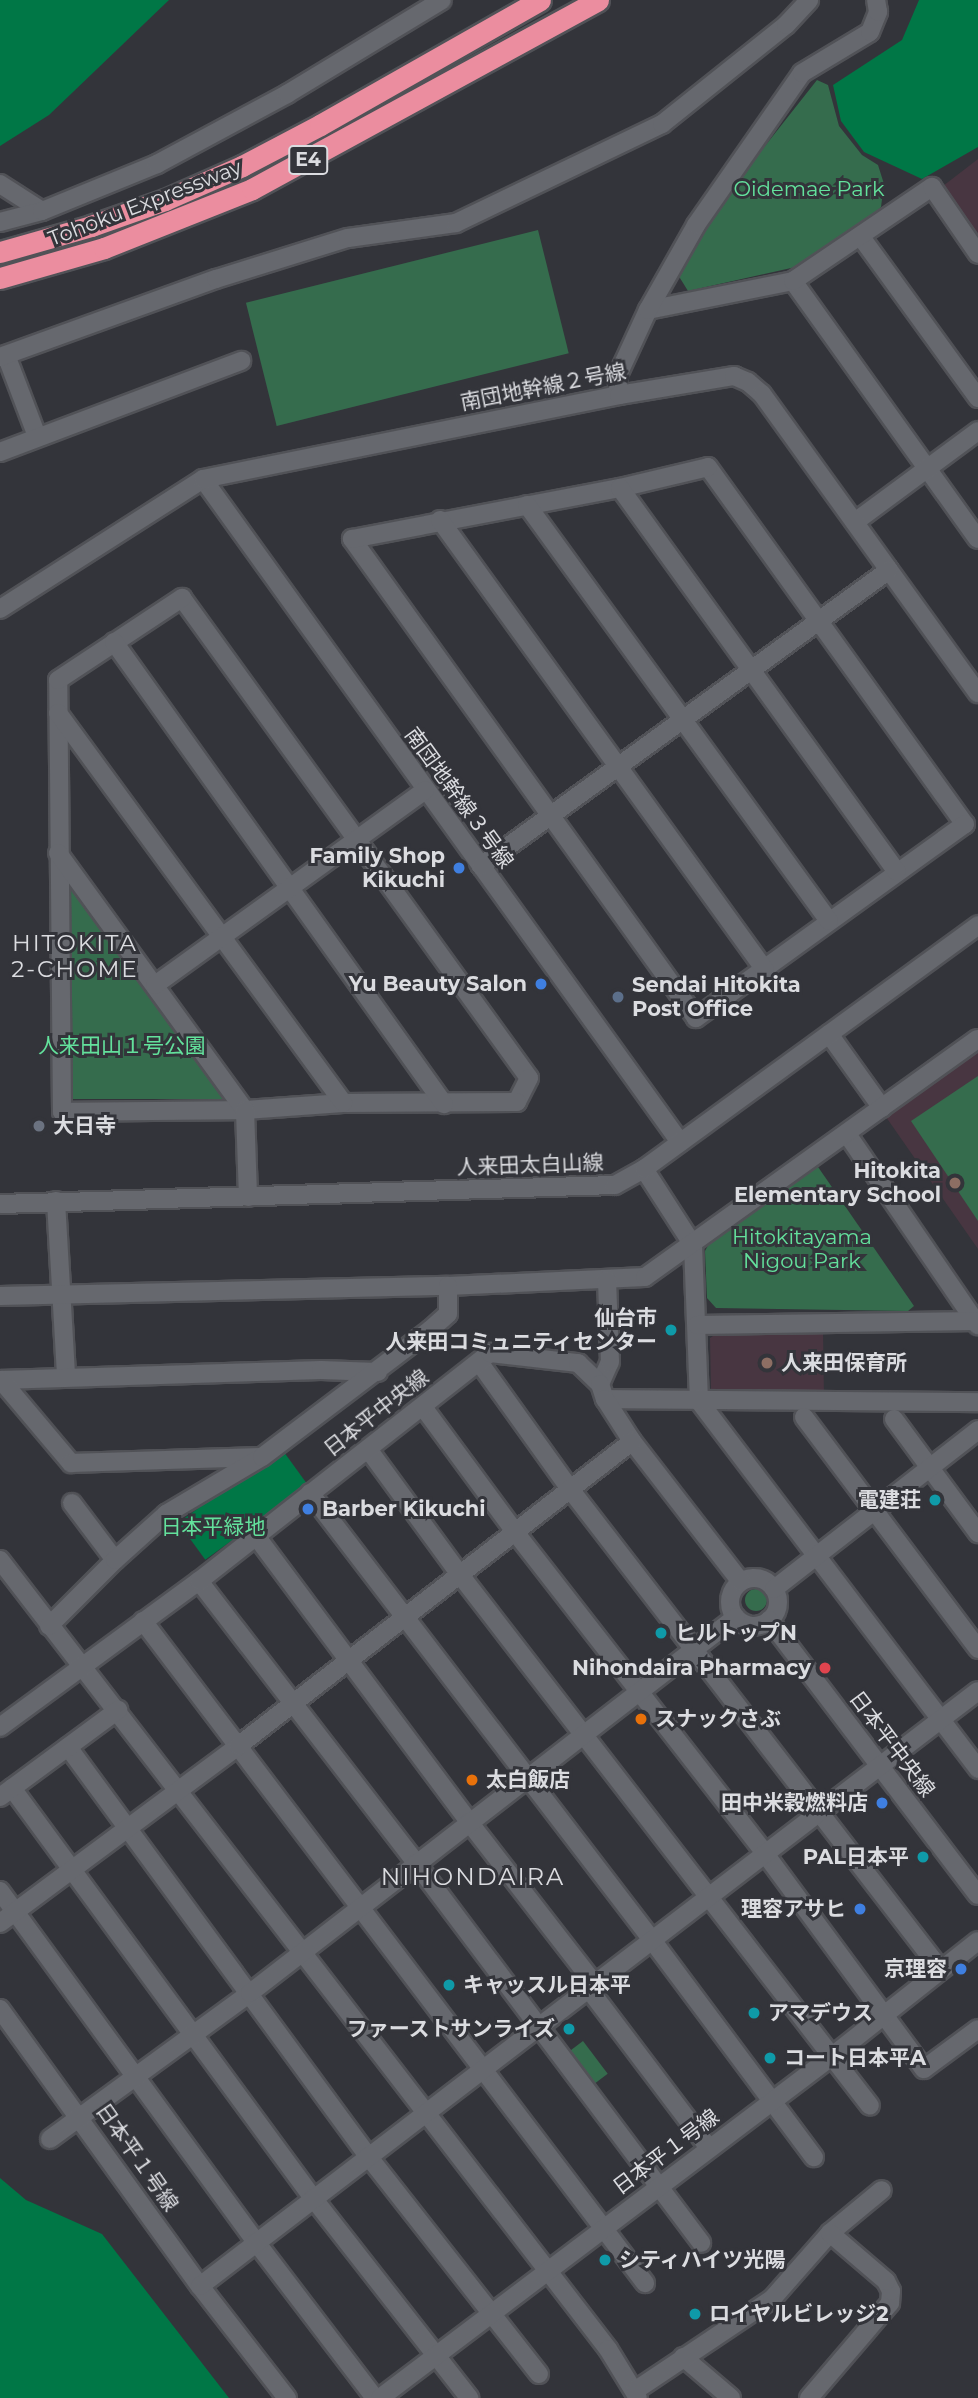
<!DOCTYPE html>
<meta charset="utf-8">
<style>
body{margin:0}
#map{position:relative;width:978px;height:2398px;overflow:hidden;background:#33343a;font-family:Montserrat,"Noto Sans JP",sans-serif}
div>[style]{position:absolute}
.education>*{inset:0;background:#483641}
.green>*{inset:0;background:#356c4d;transform-origin:0 0}
.round{border-radius:50%}
.forest>*{inset:0;background:#007746;transform-origin:0 0}
.roads{filter:drop-shadow(2px 0 #515257) drop-shadow(-2px 0 #515257) drop-shadow(0 2px #515257) drop-shadow(0 -2px #515257)}
.minor>*{height:18px;margin:-9px;padding:0 9px;transform-origin:9px;border-radius:9px;background:#66686e}
.minor>.ring{margin:-9px;padding:0;box-sizing:content-box;background:none;border:18px solid #66686e;border-radius:50%}
.highway>*{height:21px;margin:-10.5px;padding:0 10.5px;transform-origin:10.5px;border-radius:10.5px;background:#eb8d9f}
.dots>*{width:19px;height:19px;translate:-50% -50%;box-sizing:border-box;border:4px solid #33343a;border-radius:50%}
span{translate:-50% -50%;white-space:nowrap;text-align:center;line-height:1.15;-webkit-text-stroke:6px #33343a;paint-order:stroke}
.shield-label span{padding:2px 5px;background:#33343a;border:2px solid;border-radius:5px;-webkit-text-stroke-width:0}
.shield-label{font-size:19px;color:#dbdce0;font-weight:700}
.park-label{font-size:21px;color:#63e19c}
.street-label{font-size:21px;color:#dbdce0}
.poi-label{font-size:21px;color:#dbdce0;font-weight:700}
.right{translate:-100% -50%;text-align:right}
.left{translate:0 -50%;text-align:left}
.neighbourhood-label{font-size:23px;color:#dbdce0;letter-spacing:2px}
.quarter-label{font-size:24px;color:#dbdce0;letter-spacing:2px}
</style>
<div id="map">
<div class="education">
<div style="clip-path:polygon(978px 159px,978px 235px,943px 186px)"></div>
<div style="clip-path:polygon(978px 1051px,978px 1249px,886px 1117px)"></div>
<div style="clip-path:polygon(823px 1331px,824px 1398px,717px 1394px,711px 1389px,710px 1338px,716px 1334px)"></div>
</div>
<div class="green">
<div style="clip-path:polygon(817px 80px,828px 85px,839px 126px,862px 155px,878px 165px,884px 184px,881px 207px,860px 230px,800px 266px,688px 291px,675px 270px,705px 222px)"></div>
<div style="left:538px;top:230px;width:127px;height:301px;rotate:76deg"></div>
<div style="clip-path:polygon(68px 878px,226px 1099px,72px 1099px,63px 880px)"></div>
<div style="clip-path:polygon(978px 1076px,978px 1221px,911px 1121px)"></div>
<div style="clip-path:polygon(816px 1164px,914px 1306px,908px 1311px,716px 1308px,707px 1298px,705px 1251px,711px 1240px)"></div>
<div class="round" style="left:745px;top:1589px;width:22px;height:22px"></div>
<div style="left:583px;top:2041px;width:41px;height:22px;rotate:53deg"></div>
</div>
<div class="forest">
<div style="clip-path:polygon(0 0,169px 0,49px 115px,0 146px)"></div>
<div style="clip-path:polygon(919px 0,978px 0,978px 147px,922px 179px,864px 152px,841px 121px,833px 85px,902px 40px)"></div>
<div style="left:281px;top:1448px;width:46px;height:127px;rotate:54deg"></div>
<div style="clip-path:polygon(0 2178px,26px 2200px,102px 2234px,229px 2398px,0 2398px)"></div>
</div>
<div class="roads">
<div class="minor">
<div style="left:0;top:184px;width:50px;rotate:32.7deg"></div>
<div style="left:0;top:222px;width:43px;rotate:-14.7deg"></div>
<div style="left:42px;top:211px;width:124px;rotate:-22.2deg"></div>
<div style="left:157px;top:164px;width:148px;rotate:-28.3deg"></div>
<div style="left:287px;top:94px;width:181px;rotate:-31.2deg"></div>
<div style="left:861px;top:237px;width:199px;rotate:54deg"></div>
<div style="left:793px;top:281px;width:317px;rotate:54.4deg"></div>
<div style="left:648px;top:310px;width:148px;rotate:-11.3deg"></div>
<div style="left:793px;top:281px;width:168px;rotate:-34.1deg"></div>
<div style="left:932px;top:187px;width:81px;rotate:55.5deg"></div>
<div style="left:6px;top:355px;width:87px;rotate:69.1deg"></div>
<div style="left:0;top:357px;width:230px;rotate:-19.9deg"></div>
<div style="left:216px;top:279px;width:138px;rotate:-17.3deg"></div>
<div style="left:348px;top:238px;width:109px;rotate:-7.9deg"></div>
<div style="left:456px;top:223px;width:229px;rotate:-25.7deg"></div>
<div style="left:662px;top:124px;width:159px;rotate:-38.6deg"></div>
<div style="left:786px;top:25px;width:34px;rotate:-47deg"></div>
<div style="left:619px;top:395px;width:18px;rotate:-96deg"></div>
<div style="left:617px;top:377px;width:74px;rotate:-65.2deg"></div>
<div style="left:648px;top:310px;width:98px;rotate:-60.5deg"></div>
<div style="left:696px;top:225px;width:185px;rotate:-55.1deg"></div>
<div style="left:802px;top:73px;width:79px;rotate:-31.1deg"></div>
<div style="left:870px;top:32px;width:22px;rotate:-68deg"></div>
<div style="left:878px;top:12px;width:12px;rotate:-99deg"></div>
<div style="left:0;top:452px;width:258px;rotate:-20.7deg"></div>
<div style="left:708px;top:467px;width:440px;rotate:54.3deg"></div>
<div style="left:965px;top:824px;width:332px;rotate:144.2deg"></div>
<div style="left:696px;top:1018px;width:590px;rotate:-125.68deg"></div>
<div style="left:352px;top:539px;width:273px;rotate:-10.8deg"></div>
<div style="left:620px;top:488px;width:90px;rotate:-13.4deg"></div>
<div style="left:203px;top:479px;width:817px;rotate:54.27deg"></div>
<div style="left:620px;top:488px;width:473px;rotate:54.2deg"></div>
<div style="left:527px;top:505px;width:514px;rotate:54.02deg"></div>
<div style="left:440px;top:520px;width:555px;rotate:54.16deg"></div>
<div style="left:855px;top:522px;width:153px;rotate:-36.5deg"></div>
<div style="left:182px;top:598px;width:592px;rotate:54.14deg"></div>
<div style="left:529px;top:1078px;width:27px;rotate:117deg"></div>
<div style="left:517px;top:1102px;width:174px;rotate:179.7deg"></div>
<div style="left:343px;top:1103px;width:98px;rotate:175.9deg"></div>
<div style="left:245px;top:1110px;width:183px;rotate:179.4deg"></div>
<div style="left:62px;top:1112px;width:432px;rotate:-90.5deg"></div>
<div style="left:58px;top:680px;width:149px;rotate:-33.5deg"></div>
<div style="left:0;top:609px;width:241px;rotate:-32.6deg"></div>
<div style="left:203px;top:479px;width:424px;rotate:-11.4deg"></div>
<div style="left:619px;top:395px;width:117px;rotate:-9.4deg"></div>
<div style="left:734px;top:376px;width:15px;rotate:23deg"></div>
<div style="left:748px;top:382px;width:18px;rotate:41deg"></div>
<div style="left:762px;top:394px;width:369px;rotate:54.2deg"></div>
<div style="left:114px;top:642px;width:568px;rotate:54.46deg"></div>
<div style="left:58px;top:713px;width:483px;rotate:53.8deg"></div>
<div style="left:58px;top:853px;width:318px;rotate:54deg"></div>
<div style="left:245px;top:1110px;width:87px;rotate:88deg"></div>
<div style="left:481px;top:866px;width:504px;rotate:-35.96deg"></div>
<div style="left:155px;top:985px;width:333px;rotate:-35.8deg"></div>
<div style="left:829px;top:1034px;width:91px;rotate:54.4deg"></div>
<div style="left:847px;top:1134px;width:232px;rotate:55.6deg"></div>
<div style="left:644px;top:1169px;width:90px;rotate:57.2deg"></div>
<div style="left:693px;top:1245px;width:156px;rotate:87.8deg"></div>
<div style="left:699px;top:1401px;width:462px;rotate:52.8deg"></div>
<div style="left:56px;top:1201px;width:176px;rotate:86.7deg"></div>
<div style="left:0;top:1204px;width:615px;rotate:-1.77deg"></div>
<div style="left:615px;top:1185px;width:33px;rotate:-29deg"></div>
<div style="left:644px;top:1169px;width:414px;rotate:-36.1deg"></div>
<div style="left:0;top:1296px;width:448px;rotate:-1.3deg"></div>
<div style="left:448px;top:1286px;width:197px;rotate:-2.6deg"></div>
<div style="left:645px;top:1277px;width:409px;rotate:-35.6deg"></div>
<div style="left:697px;top:1325px;width:279px;rotate:-0.8deg"></div>
<div style="left:479px;top:1362px;width:156px;rotate:54.4deg"></div>
<div style="left:570px;top:1489px;width:607px;rotate:52.36deg"></div>
<div style="left:0;top:1380px;width:321px;rotate:-1.8deg"></div>
<div style="left:321px;top:1370px;width:57px;rotate:2deg"></div>
<div style="left:1px;top:1380px;width:109px;rotate:49.9deg"></div>
<div style="left:71px;top:1463px;width:189px;rotate:-1.8deg"></div>
<div style="left:600px;top:1384px;width:24px;rotate:-66deg"></div>
<div style="left:610px;top:1362px;width:82px;rotate:-92.1deg"></div>
<div style="left:605px;top:1399px;width:373px;rotate:0.5deg"></div>
<div style="left:423px;top:1407px;width:155px;rotate:53.6deg"></div>
<div style="left:515px;top:1532px;width:409px;rotate:52.1deg"></div>
<div style="left:766px;top:1855px;width:266px;rotate:53.6deg"></div>
<div style="left:924px;top:2069px;width:67px;rotate:-36.5deg"></div>
<div style="left:804px;top:1417px;width:290px;rotate:53.1deg"></div>
<div style="left:894px;top:1419px;width:142px;rotate:53.6deg"></div>
<div style="left:368px;top:1449px;width:157px;rotate:53.8deg"></div>
<div style="left:461px;top:1576px;width:669px;rotate:52.34deg"></div>
<div style="left:310px;top:1493px;width:563px;rotate:52.58deg"></div>
<div style="left:652px;top:1940px;width:271px;rotate:53.3deg"></div>
<div style="left:72px;top:1503px;width:71px;rotate:53deg"></div>
<div style="left:256px;top:1536px;width:357px;rotate:53.3deg"></div>
<div style="left:469px;top:1822px;width:204px;rotate:52.2deg"></div>
<div style="left:0;top:1560px;width:996px;rotate:52.38deg"></div>
<div style="left:608px;top:2349px;width:57px;rotate:58.5deg"></div>
<div class="ring" style="left:730px;top:1578px;width:30px;height:30px"></div>
<div style="left:199px;top:1581px;width:356px;rotate:52.4deg"></div>
<div style="left:416px;top:1863px;width:475px;rotate:53.1deg"></div>
<div style="left:774px;top:1589px;width:259px;rotate:-37.9deg"></div>
<div style="left:769px;top:1620px;width:345px;rotate:52.8deg"></div>
<div style="left:143px;top:1621px;width:831px;rotate:52.83deg"></div>
<div style="left:49px;top:1626px;width:93px;rotate:-45deg"></div>
<div style="left:115px;top:1560px;width:69px;rotate:-42deg"></div>
<div style="left:166px;top:1514px;width:112px;rotate:-30.7deg"></div>
<div style="left:262px;top:1457px;width:211px;rotate:-37.1deg"></div>
<div style="left:430px;top:1330px;width:24px;rotate:-42deg"></div>
<div style="left:448px;top:1314px;width:28px;rotate:-90deg"></div>
<div style="left:0;top:1727px;width:247px;rotate:-36.3deg"></div>
<div style="left:199px;top:1581px;width:370px;rotate:-38.1deg"></div>
<div style="left:490px;top:1353px;width:89px;rotate:6.5deg"></div>
<div style="left:578px;top:1363px;width:30px;rotate:44deg"></div>
<div style="left:600px;top:1384px;width:16px;rotate:72deg"></div>
<div style="left:605px;top:1399px;width:50px;rotate:57.3deg"></div>
<div style="left:632px;top:1441px;width:178px;rotate:52.3deg"></div>
<div style="left:68px;top:1747px;width:507px;rotate:53.74deg"></div>
<div style="left:368px;top:2156px;width:277px;rotate:51.9deg"></div>
<div style="left:12px;top:1788px;width:509px;rotate:53.72deg"></div>
<div style="left:313px;top:2198px;width:254px;rotate:52deg"></div>
<div style="left:0;top:1797px;width:147px;rotate:-36.4deg"></div>
<div style="left:0;top:1891px;width:434px;rotate:53.9deg"></div>
<div style="left:256px;top:2242px;width:196px;rotate:52.7deg"></div>
<div style="left:0;top:1923px;width:297px;rotate:-36.6deg"></div>
<div style="left:238px;top:1746px;width:498px;rotate:-37.7deg"></div>
<div style="left:588px;top:1988px;width:201px;rotate:52.9deg"></div>
<div style="left:0;top:2009px;width:342px;rotate:54.2deg"></div>
<div style="left:200px;top:2286px;width:142px;rotate:52.2deg"></div>
<div style="left:50px;top:2139px;width:248px;rotate:-36.1deg"></div>
<div style="left:250px;top:1993px;width:614px;rotate:-37.73deg"></div>
<div style="left:200px;top:2286px;width:979px;rotate:-37.41deg"></div>
<div style="left:683px;top:2357px;width:63px;rotate:40.5deg"></div>
<div style="left:636px;top:2390px;width:164px;rotate:-33.8deg"></div>
<div style="left:772px;top:2299px;width:88px;rotate:-48.7deg"></div>
<div style="left:830px;top:2233px;width:67px;rotate:-39.6deg"></div>
<div style="left:380px;top:2398px;width:565px;rotate:-37.09deg"></div>
<div style="left:831px;top:2057px;width:187px;rotate:-38.3deg"></div>
<div style="left:809px;top:2398px;width:125px;rotate:-49.5deg"></div>
<div style="left:890px;top:2303px;width:12px;rotate:-85deg"></div>
<div style="left:891px;top:2291px;width:11px;rotate:-117deg"></div>
<div style="left:886px;top:2281px;width:74px;rotate:-139.4deg"></div>
</div>
<div class="highway">
<div style="left:0;top:252px;width:95px;rotate:-15.9deg"></div>
<div style="left:91px;top:226px;width:78px;rotate:-19.4deg"></div>
<div style="left:165px;top:200px;width:84px;rotate:-23.8deg"></div>
<div style="left:242px;top:166px;width:88px;rotate:-27.7deg"></div>
<div style="left:320px;top:125px;width:253px;rotate:-29.6deg"></div>
<div style="left:0;top:278px;width:108px;rotate:-16.1deg"></div>
<div style="left:104px;top:248px;width:159px;rotate:-21.7deg"></div>
<div style="left:252px;top:189px;width:394px;rotate:-28.6deg"></div>
</div>
</div>
<div class="dots">
<div style="left:459px;top:868px;background:#3f7fe0"></div>
<div style="left:541px;top:984px;background:#3f7fe0"></div>
<div style="left:618px;top:997px;background:#5c6f8a"></div>
<div style="left:39px;top:1126px;background:#6b7280"></div>
<div style="left:955px;top:1183px;background:#8d6e63"></div>
<div style="left:671px;top:1330px;background:#0f9aa8"></div>
<div style="left:767px;top:1363px;background:#8d6e63"></div>
<div style="left:935px;top:1500px;background:#0f9aa8"></div>
<div style="left:308px;top:1509px;background:#3f7fe0"></div>
<div style="left:661px;top:1633px;background:#0f9aa8"></div>
<div style="left:825px;top:1668px;background:#e0444e"></div>
<div style="left:641px;top:1719px;background:#e8710a"></div>
<div style="left:472px;top:1780px;background:#e8710a"></div>
<div style="left:882px;top:1803px;background:#3f7fe0"></div>
<div style="left:923px;top:1857px;background:#0f9aa8"></div>
<div style="left:860px;top:1909px;background:#3f7fe0"></div>
<div style="left:961px;top:1969px;background:#3f7fe0"></div>
<div style="left:449px;top:1985px;background:#0f9aa8"></div>
<div style="left:754px;top:2013px;background:#0f9aa8"></div>
<div style="left:569px;top:2029px;background:#0f9aa8"></div>
<div style="left:770px;top:2058px;background:#0f9aa8"></div>
<div style="left:605px;top:2260px;background:#0f9aa8"></div>
<div style="left:695px;top:2314px;background:#0f9aa8"></div>
</div>
<div class="shield-label">
<span style="left:308px;top:160px">E4</span>
</div>
<div class="park-label">
<span style="left:809px;top:189px">Oidemae Park</span>
<span style="left:122px;top:1046px">人来田山１号公園</span>
<span style="left:802px;top:1249px">Hitokitayama<br>Nigou Park</span>
<span style="left:213px;top:1527px">日本平緑地</span>
</div>
<div class="street-label">
<span style="left:145px;top:203px;rotate:-21deg">Tohoku Expressway</span>
<span style="left:543px;top:387px;rotate:-11deg">南団地幹線２号線</span>
<span style="left:459px;top:798px;rotate:54deg">南団地幹線３号線</span>
<span style="left:530px;top:1165px;rotate:-2deg">人来田太白山線</span>
<span style="left:376px;top:1413px;rotate:-38deg">日本平中央線</span>
<span style="left:892px;top:1744px;rotate:53deg">日本平中央線</span>
<span style="left:666px;top:2152px;rotate:-37deg">日本平１号線</span>
<span style="left:137px;top:2157px;rotate:55deg">日本平１号線</span>
</div>
<div class="poi-label">
<span class="right" style="left:445px;top:868px">Family Shop<br>Kikuchi</span>
<span class="right" style="left:527px;top:984px">Yu Beauty Salon</span>
<span class="left" style="left:632px;top:997px">Sendai Hitokita<br>Post Office</span>
<span class="left" style="left:53px;top:1126px">大日寺</span>
<span class="right" style="left:941px;top:1183px">Hitokita<br>Elementary School</span>
<span class="right" style="left:657px;top:1330px">仙台市<br>人来田コミュニティセンター</span>
<span class="left" style="left:781px;top:1363px">人来田保育所</span>
<span class="right" style="left:921px;top:1500px">電建荘</span>
<span class="left" style="left:322px;top:1509px">Barber Kikuchi</span>
<span class="left" style="left:675px;top:1633px">ヒルトップN</span>
<span class="right" style="left:811px;top:1668px">Nihondaira Pharmacy</span>
<span class="left" style="left:655px;top:1719px">スナックさぶ</span>
<span class="left" style="left:486px;top:1780px">太白飯店</span>
<span class="right" style="left:868px;top:1803px">田中米穀燃料店</span>
<span class="right" style="left:909px;top:1857px">PAL日本平</span>
<span class="right" style="left:846px;top:1909px">理容アサヒ</span>
<span class="right" style="left:947px;top:1969px">京理容</span>
<span class="left" style="left:463px;top:1985px">キャッスル日本平</span>
<span class="left" style="left:768px;top:2013px">アマデウス</span>
<span class="right" style="left:555px;top:2029px">ファーストサンライズ</span>
<span class="left" style="left:784px;top:2058px">コート日本平A</span>
<span class="left" style="left:619px;top:2260px">シティハイツ光陽</span>
<span class="left" style="left:709px;top:2314px">ロイヤルビレッジ2</span>
</div>
<div class="neighbourhood-label">
<span style="left:75px;top:956px">HITOKITA<br>2-CHOME</span>
</div>
<div class="quarter-label">
<span style="left:473px;top:1877px">NIHONDAIRA</span>
</div>
</div>
